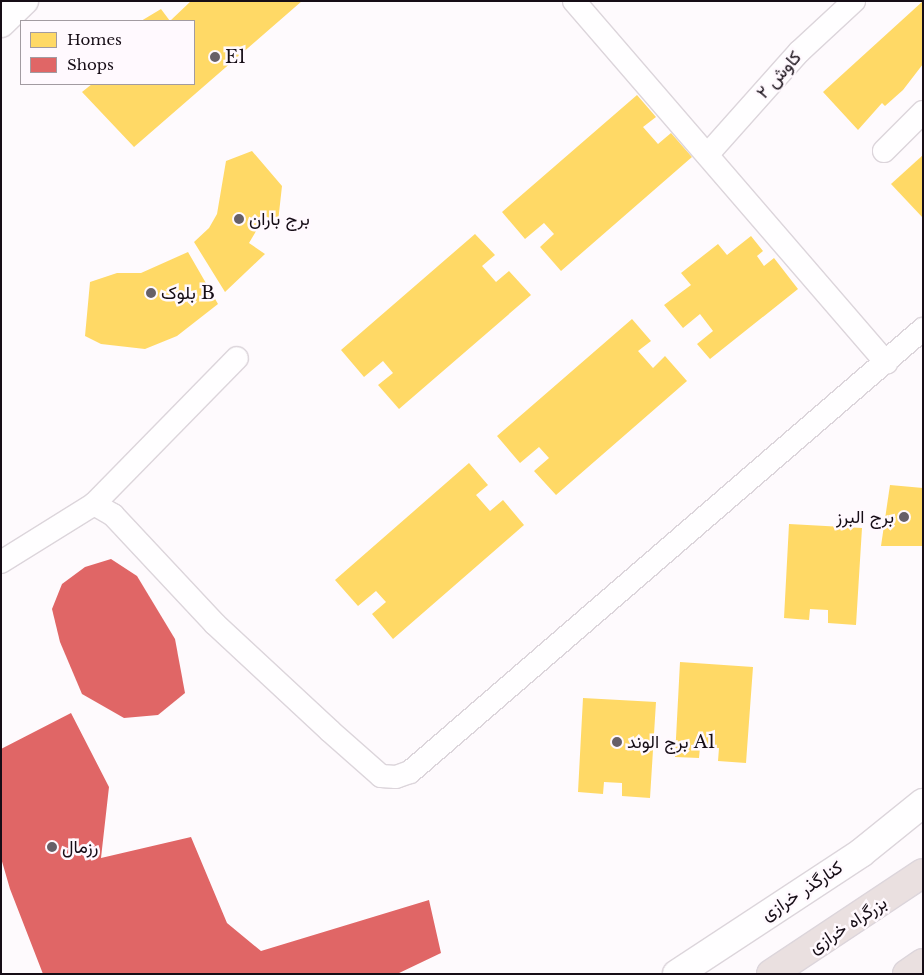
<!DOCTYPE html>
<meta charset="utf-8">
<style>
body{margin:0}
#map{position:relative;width:924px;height:975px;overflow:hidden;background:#fefafd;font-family:"Libre Baskerville",Vazirmatn,serif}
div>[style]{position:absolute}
.homes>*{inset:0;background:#ffd966}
.shops>*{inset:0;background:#e06666}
.roads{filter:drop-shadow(1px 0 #dcd5db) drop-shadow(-1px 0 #dcd5db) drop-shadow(0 1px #dcd5db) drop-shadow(0 -1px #dcd5db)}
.minor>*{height:22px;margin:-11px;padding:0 11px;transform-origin:11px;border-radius:11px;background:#fffeff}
.tertiary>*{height:28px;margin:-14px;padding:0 14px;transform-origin:14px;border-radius:14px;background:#fffeff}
.trunk>*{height:28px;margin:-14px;padding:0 14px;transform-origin:14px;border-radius:14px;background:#eae0e0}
.dots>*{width:14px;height:14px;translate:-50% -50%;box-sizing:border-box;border:2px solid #fff9fe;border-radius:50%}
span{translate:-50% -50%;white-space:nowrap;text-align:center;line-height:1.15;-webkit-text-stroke:5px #fff9fe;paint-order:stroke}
.poi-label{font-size:18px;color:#160d16}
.left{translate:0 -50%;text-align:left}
.right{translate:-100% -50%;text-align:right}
.street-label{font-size:18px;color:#160d16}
.frame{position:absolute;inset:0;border:2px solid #160d16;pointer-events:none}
.legend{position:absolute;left:20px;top:20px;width:175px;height:65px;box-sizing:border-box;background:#fff9fe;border:1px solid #a29ba1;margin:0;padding:6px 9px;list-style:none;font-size:15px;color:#160d16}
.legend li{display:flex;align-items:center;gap:10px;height:25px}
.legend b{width:25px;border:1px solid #a29ba1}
</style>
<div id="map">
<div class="homes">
<div style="clip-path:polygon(191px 1px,302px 1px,134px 147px,82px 92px,92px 84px,194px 84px,194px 21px,141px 21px,161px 9px,170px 21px)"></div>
<div style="clip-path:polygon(923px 1px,923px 64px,903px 90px,885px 106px,882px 103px,858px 130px,823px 92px)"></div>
<div style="clip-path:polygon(637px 95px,656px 117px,643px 127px,658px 144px,671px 133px,692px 157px,561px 271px,540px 247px,554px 234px,544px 223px,525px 239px,502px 212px)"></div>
<div style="clip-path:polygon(252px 151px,282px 186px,278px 222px,265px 216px,249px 243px,265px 254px,225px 292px,194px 242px,209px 228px,217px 214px,226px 161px)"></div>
<div style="clip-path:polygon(923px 155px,923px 218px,891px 184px)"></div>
<div style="clip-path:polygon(475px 234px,495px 255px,482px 266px,496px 282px,509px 271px,531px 295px,399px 409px,378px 385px,393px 373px,383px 361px,364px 377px,341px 350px)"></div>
<div style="clip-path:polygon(751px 236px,763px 251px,757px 256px,764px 266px,774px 258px,798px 289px,710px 359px,697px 344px,713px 331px,700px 314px,683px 328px,664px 305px,691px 285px,681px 273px,718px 244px,727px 255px)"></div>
<div style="clip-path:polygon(188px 252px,218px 304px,177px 336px,145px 349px,101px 344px,85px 336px,90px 282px,117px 273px,141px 273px)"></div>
<div style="clip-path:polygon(632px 319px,651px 341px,638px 351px,653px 368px,665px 356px,687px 381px,556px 495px,534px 471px,549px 458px,539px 447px,520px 463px,497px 436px)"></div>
<div style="clip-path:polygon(469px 463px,488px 485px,476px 495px,490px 511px,503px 500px,524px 525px,393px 639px,372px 614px,386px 602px,376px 591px,358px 606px,335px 580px)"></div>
<div style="clip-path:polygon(890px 485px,923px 488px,923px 546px,881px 546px)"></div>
<div style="clip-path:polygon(789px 524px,862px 528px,856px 625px,828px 623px,828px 610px,810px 609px,809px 620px,784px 618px)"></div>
<div style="clip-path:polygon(680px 662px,753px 667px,746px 763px,718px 761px,719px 748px,700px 747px,699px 758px,675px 757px)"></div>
<div style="clip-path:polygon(583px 698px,656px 702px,650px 798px,622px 796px,622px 783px,604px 782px,603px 794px,578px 792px)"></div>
</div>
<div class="shops">
<div style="clip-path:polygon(111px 559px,137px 576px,175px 639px,185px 693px,158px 715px,124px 718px,82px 694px,60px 642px,52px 609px,62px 584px,85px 567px)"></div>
<div style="clip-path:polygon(71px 713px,109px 787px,101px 858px,191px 837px,227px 923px,261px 951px,429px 900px,441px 953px,397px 974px,43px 974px,10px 889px,1px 858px,1px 749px)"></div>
</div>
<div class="roads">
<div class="minor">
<div style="left:574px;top:1px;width:478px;rotate:49.2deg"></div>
<div style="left:884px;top:151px;width:55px;rotate:-45deg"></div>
<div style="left:708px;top:154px;width:137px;rotate:-48.3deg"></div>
<div style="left:799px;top:52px;width:75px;rotate:-42.8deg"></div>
<div style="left:94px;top:504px;width:22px;rotate:30deg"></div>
<div style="left:113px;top:515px;width:149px;rotate:46.9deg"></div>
<div style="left:215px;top:624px;width:157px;rotate:42.9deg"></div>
<div style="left:330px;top:731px;width:68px;rotate:41.4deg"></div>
<div style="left:381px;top:776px;width:15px;rotate:4deg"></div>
<div style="left:396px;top:777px;width:15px;rotate:-20deg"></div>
<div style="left:410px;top:772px;width:678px;rotate:-40.81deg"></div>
<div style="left:1px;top:562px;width:110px;rotate:-31.9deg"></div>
<div style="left:94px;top:504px;width:204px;rotate:-45.6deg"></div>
</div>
<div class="tertiary">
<div style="left:1px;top:23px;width:32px;rotate:-44deg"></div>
<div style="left:677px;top:974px;width:220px;rotate:-33.3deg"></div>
<div style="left:861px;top:853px;width:80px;rotate:-38.9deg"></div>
</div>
<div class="trunk">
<div style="left:771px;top:974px;width:182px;rotate:-33.6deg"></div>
<div style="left:907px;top:974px;width:19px;rotate:-35deg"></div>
</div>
</div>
<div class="dots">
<div style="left:215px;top:57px;background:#676067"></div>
<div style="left:239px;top:219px;background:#676067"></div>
<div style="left:151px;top:293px;background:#676067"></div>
<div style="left:904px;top:517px;background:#676067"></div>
<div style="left:617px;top:742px;background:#676067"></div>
<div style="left:52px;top:847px;background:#676067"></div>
</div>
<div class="poi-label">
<span class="left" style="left:225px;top:57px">E1</span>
<span class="left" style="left:249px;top:219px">برج باران</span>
<span class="left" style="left:161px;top:293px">بلوک B</span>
<span class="right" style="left:894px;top:517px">برج البرز</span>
<span class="left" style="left:627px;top:742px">برج الوند A1</span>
<span class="left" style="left:62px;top:847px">رزمال</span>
</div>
<div class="street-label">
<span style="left:779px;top:75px;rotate:-48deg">کاوش ۲</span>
<span style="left:802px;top:891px;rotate:-33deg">کنارگذر خرازی</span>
<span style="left:848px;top:925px;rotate:-33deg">بزرگراه خرازی</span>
</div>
<div class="frame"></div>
<ul class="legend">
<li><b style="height:14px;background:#ffd966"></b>Homes</li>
<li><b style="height:14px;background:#e06666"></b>Shops</li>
</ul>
</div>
